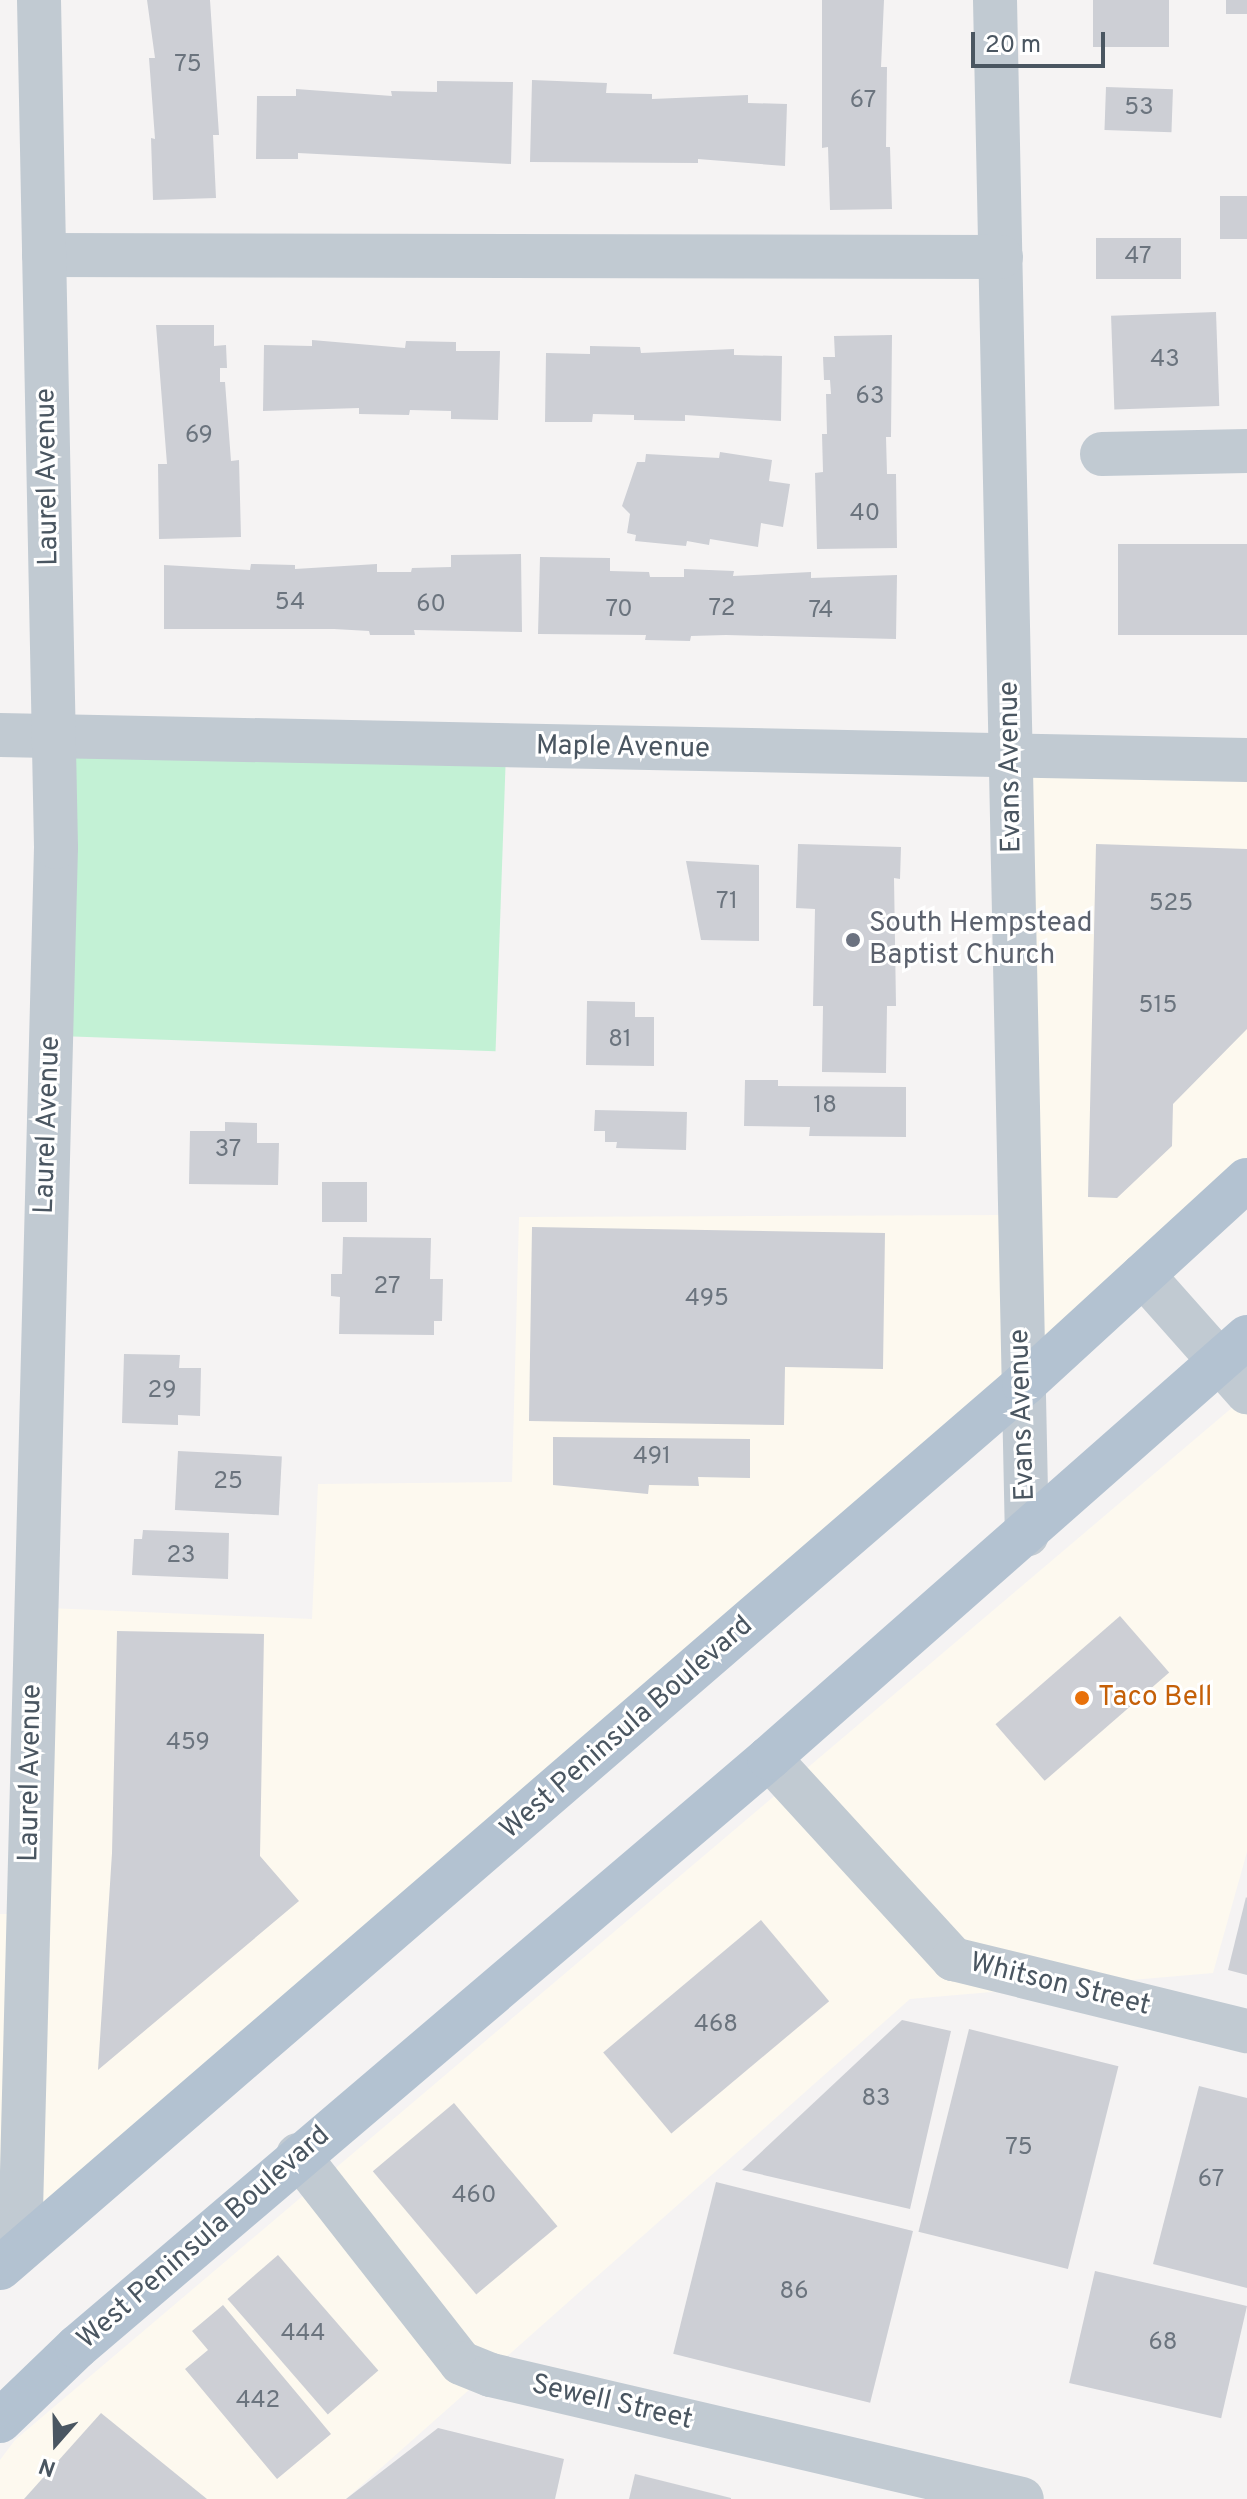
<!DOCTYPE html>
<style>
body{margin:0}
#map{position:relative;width:1247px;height:2499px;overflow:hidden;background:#f5f3f3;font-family:Overpass,sans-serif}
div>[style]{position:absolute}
.commercial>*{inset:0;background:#fdf9ef}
.green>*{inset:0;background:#c3f1d5;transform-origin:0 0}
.building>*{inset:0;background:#cdcfd5;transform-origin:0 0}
.minor>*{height:44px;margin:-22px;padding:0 22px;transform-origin:22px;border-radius:22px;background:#c1cad2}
.major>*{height:44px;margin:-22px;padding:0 22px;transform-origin:22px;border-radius:22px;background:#b3c2d1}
.dots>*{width:22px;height:22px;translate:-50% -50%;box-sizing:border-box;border:4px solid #fff;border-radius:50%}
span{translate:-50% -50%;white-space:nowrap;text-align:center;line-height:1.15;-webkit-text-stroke:6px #fff;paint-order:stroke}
.number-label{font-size:24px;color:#6b747e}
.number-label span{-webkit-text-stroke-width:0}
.street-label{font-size:28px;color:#4a5661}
.worship-label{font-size:28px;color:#5b616d}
.left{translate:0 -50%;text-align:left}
.food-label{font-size:28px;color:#c56008}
.north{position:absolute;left:16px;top:2403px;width:80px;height:80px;-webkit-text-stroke:6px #fff;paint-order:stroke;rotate:200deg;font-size:22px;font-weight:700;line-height:32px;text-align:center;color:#4a5661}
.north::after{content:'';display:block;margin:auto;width:28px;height:36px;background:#4a5661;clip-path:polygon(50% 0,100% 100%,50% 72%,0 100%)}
.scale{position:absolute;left:971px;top:32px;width:134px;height:36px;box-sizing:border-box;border:4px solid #4a5661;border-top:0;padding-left:10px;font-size:24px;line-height:28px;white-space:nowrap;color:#4a5661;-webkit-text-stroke:6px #fff;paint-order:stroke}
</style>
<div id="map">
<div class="commercial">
<div style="clip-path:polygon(999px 770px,1247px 774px,1247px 1164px,0 2254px,0 1914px,18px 1914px,24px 1607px,312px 1619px,318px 1484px,512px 1482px,519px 1217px,1007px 1215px)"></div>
<div style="clip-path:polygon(1247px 1395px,1247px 1852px,1213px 1973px,910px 1999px,346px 2499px,0 2499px,0 2460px,15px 2440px)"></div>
</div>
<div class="green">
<div style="left:62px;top:744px;width:444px;height:292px;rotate:2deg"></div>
</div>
<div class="building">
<div style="clip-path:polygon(147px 0,210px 0,219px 135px,213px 135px,216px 198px,153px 200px,151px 138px,155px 139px,149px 58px,155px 58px)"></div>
<div style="clip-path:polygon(822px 0,884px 0,881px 67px,887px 67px,886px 147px,890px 147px,892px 209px,830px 210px,828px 147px,822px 148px)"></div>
<div style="left:1093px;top:0;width:76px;height:47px"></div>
<div style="left:1226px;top:0;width:21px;height:14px"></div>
<div style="clip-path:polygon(532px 80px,607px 83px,606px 93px,652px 94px,652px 99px,748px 95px,748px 103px,787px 104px,785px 166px,698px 159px,698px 163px,530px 162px)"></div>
<div style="clip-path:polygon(437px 81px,513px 82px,511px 164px,298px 153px,298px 159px,256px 159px,257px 96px,296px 96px,296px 89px,392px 96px,391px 91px,437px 92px)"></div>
<div style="left:1106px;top:87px;width:67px;height:43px;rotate:2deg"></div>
<div style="left:1220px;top:196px;width:27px;height:43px"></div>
<div style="left:1096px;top:238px;width:85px;height:41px"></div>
<div style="left:1216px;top:312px;width:94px;height:105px;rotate:88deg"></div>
<div style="clip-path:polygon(156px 325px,214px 325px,214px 346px,226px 345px,227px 368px,220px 368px,220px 382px,225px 382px,231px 461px,239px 460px,241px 537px,159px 539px,158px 464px,167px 464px)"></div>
<div style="clip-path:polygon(892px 335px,891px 437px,886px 437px,887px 474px,896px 474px,897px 548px,817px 549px,815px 473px,823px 472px,822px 434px,827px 434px,826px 394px,831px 394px,830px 380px,824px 380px,823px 357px,835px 357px,834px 336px)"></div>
<div style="clip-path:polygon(312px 340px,405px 348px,406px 341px,456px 342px,456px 351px,500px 351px,498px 420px,451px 419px,451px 411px,410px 410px,409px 415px,359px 414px,359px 408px,263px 411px,264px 345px,312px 346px)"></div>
<div style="clip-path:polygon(590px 346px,640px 347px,641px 353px,734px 349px,734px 355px,782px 356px,781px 421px,685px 415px,685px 421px,634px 420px,634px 415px,593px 414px,592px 422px,545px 422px,546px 353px,590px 354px)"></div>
<div style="clip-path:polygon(720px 452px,772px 460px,769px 481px,790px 484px,783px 527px,761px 523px,758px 547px,710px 539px,709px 545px,687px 541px,686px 546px,635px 541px,636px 535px,627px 533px,630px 514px,622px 506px,637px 462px,645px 462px,646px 454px,719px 458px)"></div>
<div style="left:1247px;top:544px;width:91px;height:129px;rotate:90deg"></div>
<div style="clip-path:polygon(521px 554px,522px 632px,414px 630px,415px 635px,370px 635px,369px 631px,334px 629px,164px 629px,164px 565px,250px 570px,251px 564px,295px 565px,295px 569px,377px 564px,377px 572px,411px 572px,412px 568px,451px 567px,451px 555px)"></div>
<div style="clip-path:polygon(540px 557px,610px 558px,610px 571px,649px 572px,650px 577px,684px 577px,684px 569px,734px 571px,733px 576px,811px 572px,811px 578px,897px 575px,896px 639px,726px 635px,691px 636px,690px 641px,645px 640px,646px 635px,538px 634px)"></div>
<div style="clip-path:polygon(798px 844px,901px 847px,900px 879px,894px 878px,896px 1006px,887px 1006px,886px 1073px,822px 1072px,823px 1006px,813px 1006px,815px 909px,796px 908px)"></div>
<div style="clip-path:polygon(1096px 844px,1247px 849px,1247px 1029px,1173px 1104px,1172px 1146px,1117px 1198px,1088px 1197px)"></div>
<div style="clip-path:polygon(686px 861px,759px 865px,759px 941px,701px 940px)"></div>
<div style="clip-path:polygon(587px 1001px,635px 1002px,635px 1017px,654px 1017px,654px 1066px,586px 1065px)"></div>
<div style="clip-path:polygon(745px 1080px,778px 1080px,778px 1086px,906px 1087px,906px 1137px,809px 1136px,810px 1127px,744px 1126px)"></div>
<div style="clip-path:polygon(595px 1110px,687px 1112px,686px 1150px,616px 1148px,617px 1142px,605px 1142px,605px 1131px,594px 1131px)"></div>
<div style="clip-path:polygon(225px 1122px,257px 1123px,257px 1143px,279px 1143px,278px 1185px,189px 1184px,190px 1131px,225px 1131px)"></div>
<div style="left:322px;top:1182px;width:45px;height:40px"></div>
<div style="clip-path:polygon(532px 1227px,885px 1233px,883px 1369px,785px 1367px,784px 1425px,529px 1421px)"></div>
<div style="clip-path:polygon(343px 1237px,431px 1238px,430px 1279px,443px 1279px,442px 1321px,434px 1321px,434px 1335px,339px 1334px,340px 1297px,331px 1296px,331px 1274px,342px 1274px)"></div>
<div style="clip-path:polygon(124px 1354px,180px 1355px,179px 1368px,201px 1368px,200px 1416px,178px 1415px,178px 1425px,122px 1423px)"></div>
<div style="clip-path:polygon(553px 1437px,750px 1439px,750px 1478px,698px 1477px,699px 1486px,649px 1485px,648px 1494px,553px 1485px)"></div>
<div style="left:178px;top:1451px;width:104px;height:59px;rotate:3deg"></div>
<div style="clip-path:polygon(143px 1530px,229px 1533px,228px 1579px,132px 1575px,134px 1539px,142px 1539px)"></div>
<div style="left:1120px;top:1616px;width:75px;height:165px;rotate:49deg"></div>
<div style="clip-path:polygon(117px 1631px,264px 1634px,260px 1856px,299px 1901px,98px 2070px,112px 1853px)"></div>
<div style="clip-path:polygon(1246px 1897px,1247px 1898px,1247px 1975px,1228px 1970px)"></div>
<div style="left:761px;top:1920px;width:106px;height:206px;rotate:50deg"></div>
<div style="clip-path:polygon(902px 2020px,951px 2031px,910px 2209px,742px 2170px)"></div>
<div style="left:969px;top:2029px;width:154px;height:209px;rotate:14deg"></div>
<div style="clip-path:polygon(1199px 2086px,1247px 2098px,1247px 2288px,1153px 2264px)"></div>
<div style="left:454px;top:2103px;width:161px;height:106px;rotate:50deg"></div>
<div style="left:716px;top:2182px;width:203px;height:177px;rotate:14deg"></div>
<div style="left:278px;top:2255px;width:153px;height:67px;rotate:49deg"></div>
<div style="left:1095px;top:2271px;width:156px;height:115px;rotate:13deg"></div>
<div style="clip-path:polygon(223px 2305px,331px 2434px,277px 2479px,185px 2369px,208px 2350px,192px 2331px)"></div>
<div style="clip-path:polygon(101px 2413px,207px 2499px,24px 2499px)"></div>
<div style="clip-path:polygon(438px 2428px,564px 2459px,555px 2499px,346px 2499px)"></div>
<div style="clip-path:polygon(635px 2474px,731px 2498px,731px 2499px,629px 2499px)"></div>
</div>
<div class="minor">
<div style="left:995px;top:0;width:1535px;rotate:88.81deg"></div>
<div style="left:44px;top:255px;width:957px;rotate:0.12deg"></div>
<div style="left:1102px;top:454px;width:145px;rotate:-1.2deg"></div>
<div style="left:0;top:735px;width:1247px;rotate:1.15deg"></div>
<div style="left:1143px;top:1275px;width:157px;rotate:48.4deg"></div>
<div style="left:769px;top:1758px;width:273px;rotate:47.5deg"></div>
<div style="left:953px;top:1959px;width:303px;rotate:13.8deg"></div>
<div style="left:298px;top:2155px;width:264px;rotate:51.9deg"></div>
<div style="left:461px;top:2363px;width:32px;rotate:22deg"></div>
<div style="left:491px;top:2375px;width:545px;rotate:13.14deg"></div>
<div style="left:20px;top:2250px;width:1403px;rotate:-88.53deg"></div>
<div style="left:56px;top:847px;width:847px;rotate:-91.15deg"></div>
</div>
<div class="major">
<div style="left:0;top:2268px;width:1353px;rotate:-40.8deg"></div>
<div style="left:1024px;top:1384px;width:302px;rotate:-42.5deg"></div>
<div style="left:0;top:2421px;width:107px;rotate:-43.9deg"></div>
<div style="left:77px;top:2347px;width:909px;rotate:-40.4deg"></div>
<div style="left:769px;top:1758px;width:637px;rotate:-41.37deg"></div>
</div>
<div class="dots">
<div style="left:853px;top:940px;background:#6b7280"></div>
<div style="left:1082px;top:1698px;background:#e8710a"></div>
</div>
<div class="number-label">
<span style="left:188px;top:66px">75</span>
<span style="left:863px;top:102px">67</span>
<span style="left:1139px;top:109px">53</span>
<span style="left:1138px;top:258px">47</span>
<span style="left:1165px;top:361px">43</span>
<span style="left:870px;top:398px">63</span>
<span style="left:199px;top:437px">69</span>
<span style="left:865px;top:515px">40</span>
<span style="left:290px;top:604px">54</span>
<span style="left:431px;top:606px">60</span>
<span style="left:722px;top:610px">72</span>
<span style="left:619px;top:611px">70</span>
<span style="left:821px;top:612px">74</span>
<span style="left:727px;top:903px">71</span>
<span style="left:1171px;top:905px">525</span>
<span style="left:1158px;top:1007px">515</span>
<span style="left:620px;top:1041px">81</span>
<span style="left:825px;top:1107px">18</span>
<span style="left:228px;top:1151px">37</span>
<span style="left:387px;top:1288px">27</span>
<span style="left:707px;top:1300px">495</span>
<span style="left:162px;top:1392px">29</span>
<span style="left:652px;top:1458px">491</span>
<span style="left:228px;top:1483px">25</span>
<span style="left:181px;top:1557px">23</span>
<span style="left:188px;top:1744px">459</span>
<span style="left:716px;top:2026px">468</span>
<span style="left:876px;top:2100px">83</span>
<span style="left:1019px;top:2149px">75</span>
<span style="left:1211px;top:2181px">67</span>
<span style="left:474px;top:2197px">460</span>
<span style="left:794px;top:2293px">86</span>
<span style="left:303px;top:2335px">444</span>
<span style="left:1163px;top:2344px">68</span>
<span style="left:258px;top:2402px">442</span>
</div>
<div class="street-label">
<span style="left:48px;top:477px;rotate:-91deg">Laurel Avenue</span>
<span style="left:623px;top:748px;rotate:1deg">Maple Avenue</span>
<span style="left:1011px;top:767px;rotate:-91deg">Evans Avenue</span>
<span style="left:48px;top:1125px;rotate:-88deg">Laurel Avenue</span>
<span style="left:1023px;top:1415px;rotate:-92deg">Evans Avenue</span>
<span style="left:627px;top:1728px;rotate:-41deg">West Peninsula Boulevard</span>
<span style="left:31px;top:1773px;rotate:-89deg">Laurel Avenue</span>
<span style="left:1060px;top:1985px;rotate:14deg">Whitson Street</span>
<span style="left:204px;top:2238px;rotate:-41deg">West Peninsula Boulevard</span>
<span style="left:612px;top:2403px;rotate:13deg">Sewell Street</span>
</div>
<div class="worship-label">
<span class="left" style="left:869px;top:940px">South Hempstead<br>Baptist Church</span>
</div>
<div class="food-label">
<span class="left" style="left:1098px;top:1698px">Taco Bell</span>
</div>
<div class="north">N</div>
<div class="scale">20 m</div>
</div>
